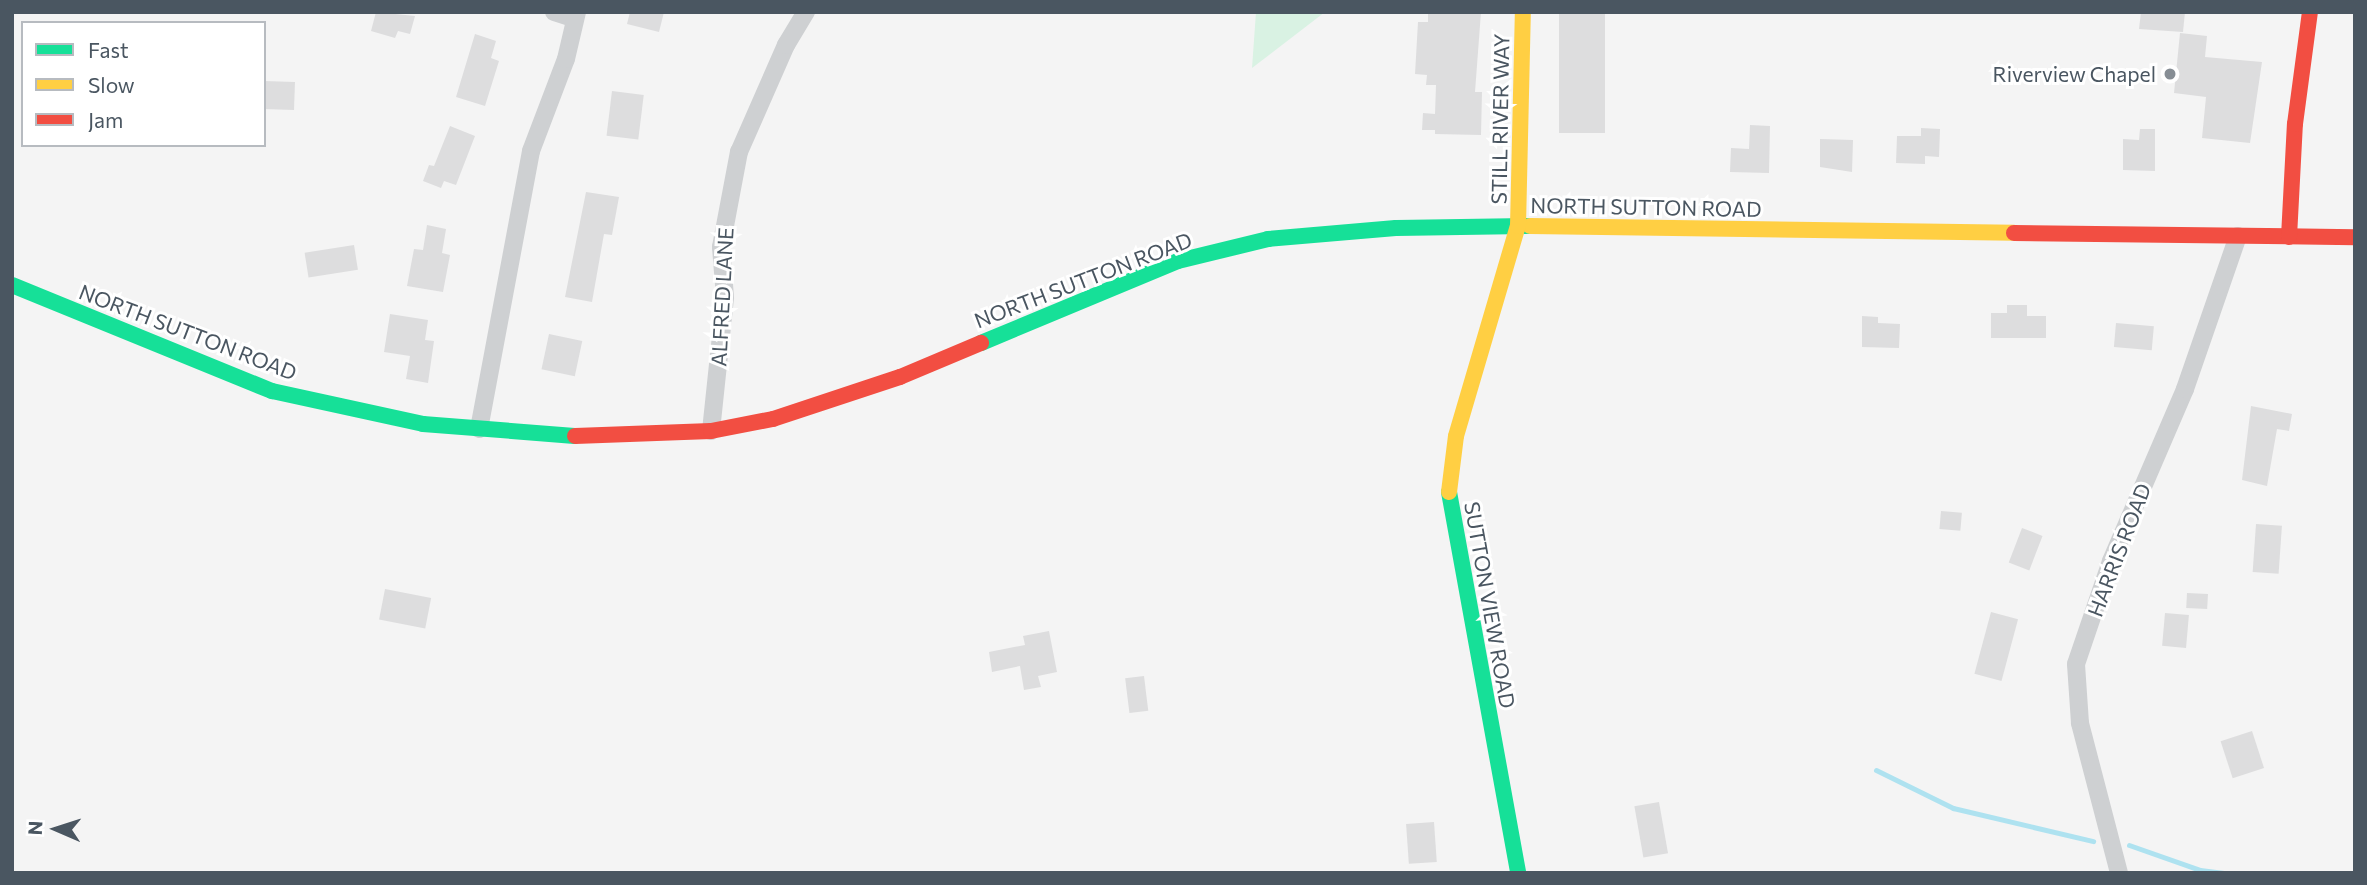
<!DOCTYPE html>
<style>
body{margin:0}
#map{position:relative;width:2367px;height:885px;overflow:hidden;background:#f4f4f4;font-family:Commissioner,sans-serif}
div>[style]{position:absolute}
.green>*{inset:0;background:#d9f2e3}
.stream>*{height:5px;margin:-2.5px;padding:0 2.5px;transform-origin:2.5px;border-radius:2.5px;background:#aee2f0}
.building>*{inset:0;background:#ddddde;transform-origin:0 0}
.street>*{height:18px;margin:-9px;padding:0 9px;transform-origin:9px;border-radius:9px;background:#ced0d2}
.fast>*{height:16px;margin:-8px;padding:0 8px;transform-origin:8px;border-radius:8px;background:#16e098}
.slow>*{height:16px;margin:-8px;padding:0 8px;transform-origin:8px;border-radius:8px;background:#ffcf43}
.jam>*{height:16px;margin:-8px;padding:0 8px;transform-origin:8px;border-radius:8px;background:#f24e42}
.dots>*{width:19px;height:19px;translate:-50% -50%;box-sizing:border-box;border:4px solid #fff;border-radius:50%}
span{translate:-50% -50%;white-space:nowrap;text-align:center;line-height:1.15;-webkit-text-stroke:6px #fff;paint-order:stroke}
.poi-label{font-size:21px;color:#4a5661}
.right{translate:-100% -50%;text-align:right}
.street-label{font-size:21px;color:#4a5661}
.frame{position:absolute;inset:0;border:14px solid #4a5661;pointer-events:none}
.legend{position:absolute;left:21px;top:21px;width:245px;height:126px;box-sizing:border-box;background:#fff;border:2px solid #b7bbc0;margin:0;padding:9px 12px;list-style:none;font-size:21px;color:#4a5661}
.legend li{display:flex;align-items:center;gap:14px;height:35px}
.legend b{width:35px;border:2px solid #b7bbc0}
.north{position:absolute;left:21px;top:794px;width:70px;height:70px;-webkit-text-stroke:5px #fff;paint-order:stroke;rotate:273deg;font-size:19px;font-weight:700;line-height:28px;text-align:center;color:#4a5661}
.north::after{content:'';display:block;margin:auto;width:24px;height:32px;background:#4a5661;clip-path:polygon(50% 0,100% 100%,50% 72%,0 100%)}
</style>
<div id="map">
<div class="green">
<div style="clip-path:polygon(1256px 12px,1325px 12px,1252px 68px)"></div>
</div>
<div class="stream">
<div style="left:1876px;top:770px;width:86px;rotate:26.3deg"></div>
<div style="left:1953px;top:808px;width:144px;rotate:13.3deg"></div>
<div style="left:2129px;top:845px;width:75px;rotate:19.4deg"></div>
<div style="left:2200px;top:870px;width:26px;rotate:7deg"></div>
</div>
<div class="building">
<div style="clip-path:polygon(376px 12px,415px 16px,410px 34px,398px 31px,395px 38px,371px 31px)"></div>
<div style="clip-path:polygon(630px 12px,664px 12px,659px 32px,627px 24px)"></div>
<div style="clip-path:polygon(1428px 12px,1481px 12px,1475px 92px,1482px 92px,1481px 135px,1435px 134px,1435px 130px,1422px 130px,1423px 113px,1435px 114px,1436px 85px,1426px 85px,1427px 75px,1415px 74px,1418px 22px,1428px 22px)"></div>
<div style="left:1559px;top:12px;width:46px;height:121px"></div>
<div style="clip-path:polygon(2141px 12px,2185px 12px,2183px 32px,2139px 29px)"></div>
<div style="clip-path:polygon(2180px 33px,2207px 36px,2205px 57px,2262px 62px,2250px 143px,2202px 138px,2206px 97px,2174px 93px)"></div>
<div style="clip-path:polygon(475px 34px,496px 41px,491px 58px,499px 61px,485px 106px,456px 97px)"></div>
<div style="left:264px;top:81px;width:31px;height:28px;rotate:2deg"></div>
<div style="left:612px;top:91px;width:32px;height:45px;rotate:7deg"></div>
<div style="clip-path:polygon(1750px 125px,1770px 126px,1769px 173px,1730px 172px,1731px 148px,1749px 149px)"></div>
<div style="clip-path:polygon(450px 126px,475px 136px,456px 185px,444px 181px,441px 188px,423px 181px,429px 165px,434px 166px)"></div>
<div style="clip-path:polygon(1921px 128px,1940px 129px,1939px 157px,1925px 156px,1925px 164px,1896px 163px,1897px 136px,1921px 136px)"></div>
<div style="clip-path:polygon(2140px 129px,2155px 129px,2155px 171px,2123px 170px,2123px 139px,2139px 140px)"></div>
<div style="clip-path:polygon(1820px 139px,1853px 140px,1852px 172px,1820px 167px)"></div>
<div style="clip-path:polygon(586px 192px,619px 197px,612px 235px,604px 234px,592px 302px,565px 297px)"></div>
<div style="clip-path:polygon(427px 225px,446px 229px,442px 253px,450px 255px,443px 292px,407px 286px,414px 249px,423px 250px)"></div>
<div style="left:354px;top:245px;width:25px;height:50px;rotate:81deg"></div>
<div style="clip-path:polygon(2007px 305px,2027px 305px,2027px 316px,2046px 316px,2046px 338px,1991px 338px,1991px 313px,2007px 313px)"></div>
<div style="clip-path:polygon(390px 314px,428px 320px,425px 340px,434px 341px,428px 383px,406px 379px,410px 356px,384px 352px)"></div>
<div style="clip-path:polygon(1862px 316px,1878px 317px,1878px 323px,1900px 324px,1899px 348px,1862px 347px)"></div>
<div style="left:2116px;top:323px;width:38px;height:24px;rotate:5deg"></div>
<div style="left:549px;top:334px;width:34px;height:36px;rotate:12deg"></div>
<div style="clip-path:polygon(2251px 406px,2292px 414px,2289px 431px,2277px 429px,2267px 486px,2242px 480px)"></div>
<div style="left:1941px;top:511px;width:21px;height:18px;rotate:5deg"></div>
<div style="left:2256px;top:524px;width:26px;height:48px;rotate:4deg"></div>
<div style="left:2022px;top:528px;width:22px;height:37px;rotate:21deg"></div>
<div style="left:385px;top:589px;width:47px;height:31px;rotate:11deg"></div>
<div style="left:2187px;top:593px;width:21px;height:15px;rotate:3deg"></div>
<div style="left:1991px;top:612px;width:28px;height:64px;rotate:15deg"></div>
<div style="left:2165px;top:613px;width:24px;height:33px;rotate:5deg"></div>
<div style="clip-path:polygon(1049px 631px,1057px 672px,1038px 676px,1041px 687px,1024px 690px,1020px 666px,992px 672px,989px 652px,1025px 645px,1023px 636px)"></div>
<div style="left:1144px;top:676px;width:35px;height:19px;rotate:83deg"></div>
<div style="left:2252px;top:731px;width:39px;height:33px;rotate:72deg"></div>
<div style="left:1659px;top:802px;width:52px;height:25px;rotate:80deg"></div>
<div style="left:1434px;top:822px;width:40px;height:28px;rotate:86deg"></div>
</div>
<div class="street">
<div style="left:554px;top:12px;width:22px;rotate:18deg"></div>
<div style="left:479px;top:429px;width:283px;rotate:-79.4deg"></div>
<div style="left:531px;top:151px;width:98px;rotate:-69.2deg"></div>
<div style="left:566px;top:59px;width:48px;rotate:-76.8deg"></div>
<div style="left:711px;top:431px;width:135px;rotate:-84deg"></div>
<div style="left:725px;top:297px;width:50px;rotate:-94.6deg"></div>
<div style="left:721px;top:247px;width:97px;rotate:-79.3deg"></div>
<div style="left:739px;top:152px;width:117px;rotate:-66.3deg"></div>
<div style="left:786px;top:45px;width:39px;rotate:-59deg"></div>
<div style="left:2119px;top:873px;width:155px;rotate:-104.6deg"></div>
<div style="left:2080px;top:723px;width:59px;rotate:-93.9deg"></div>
<div style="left:2076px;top:664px;width:109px;rotate:-71.2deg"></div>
<div style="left:2111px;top:561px;width:187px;rotate:-66.7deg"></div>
<div style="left:2185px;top:389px;width:162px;rotate:-70.9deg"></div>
</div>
<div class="fast">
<div style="left:12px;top:285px;width:281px;rotate:22.2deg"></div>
<div style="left:272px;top:391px;width:155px;rotate:12.3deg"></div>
<div style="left:423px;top:424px;width:152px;rotate:4.5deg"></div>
<div style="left:981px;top:343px;width:213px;rotate:-22.6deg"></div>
<div style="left:1178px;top:261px;width:93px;rotate:-13.7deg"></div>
<div style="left:1268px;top:239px;width:128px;rotate:-4.9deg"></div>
<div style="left:1396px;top:228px;width:134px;rotate:-0.9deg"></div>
<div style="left:1449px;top:492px;width:387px;rotate:79.7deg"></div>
</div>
<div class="slow">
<div style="left:1530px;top:226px;width:484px;rotate:0.8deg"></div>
<div style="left:1449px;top:492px;width:56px;rotate:-82.9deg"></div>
<div style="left:1456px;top:436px;width:219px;rotate:-73.6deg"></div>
<div style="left:1518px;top:226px;width:214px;rotate:-88.7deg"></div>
</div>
<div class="jam">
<div style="left:2014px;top:233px;width:341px;rotate:0.7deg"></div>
<div style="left:2289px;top:237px;width:113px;rotate:-87deg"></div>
<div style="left:2295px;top:124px;width:113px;rotate:-82.4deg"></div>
<div style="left:575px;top:436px;width:136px;rotate:-2.1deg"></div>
<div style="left:711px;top:431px;width:63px;rotate:-11deg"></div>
<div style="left:773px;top:419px;width:134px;rotate:-18.3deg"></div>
<div style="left:900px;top:377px;width:88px;rotate:-22.8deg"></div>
</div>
<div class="dots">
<div style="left:2170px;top:74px;background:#868d94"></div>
</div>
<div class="poi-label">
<span class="right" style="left:2156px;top:74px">Riverview Chapel</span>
</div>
<div class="street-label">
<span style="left:1500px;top:119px;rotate:-89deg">STILL RIVER WAY</span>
<span style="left:1646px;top:207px;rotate:1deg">NORTH SUTTON ROAD</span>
<span style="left:1083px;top:280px;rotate:-21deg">NORTH SUTTON ROAD</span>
<span style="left:722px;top:297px;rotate:-87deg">ALFRED LANE</span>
<span style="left:188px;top:332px;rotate:21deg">NORTH SUTTON ROAD</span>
<span style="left:2119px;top:550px;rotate:-69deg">HARRIS ROAD</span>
<span style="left:1490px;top:605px;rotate:80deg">SUTTON VIEW ROAD</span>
</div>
<div class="frame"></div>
<ul class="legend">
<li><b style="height:9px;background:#16e098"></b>Fast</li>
<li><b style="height:9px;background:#ffcf43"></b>Slow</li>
<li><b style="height:9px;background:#f24e42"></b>Jam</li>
</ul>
<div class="north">N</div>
</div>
